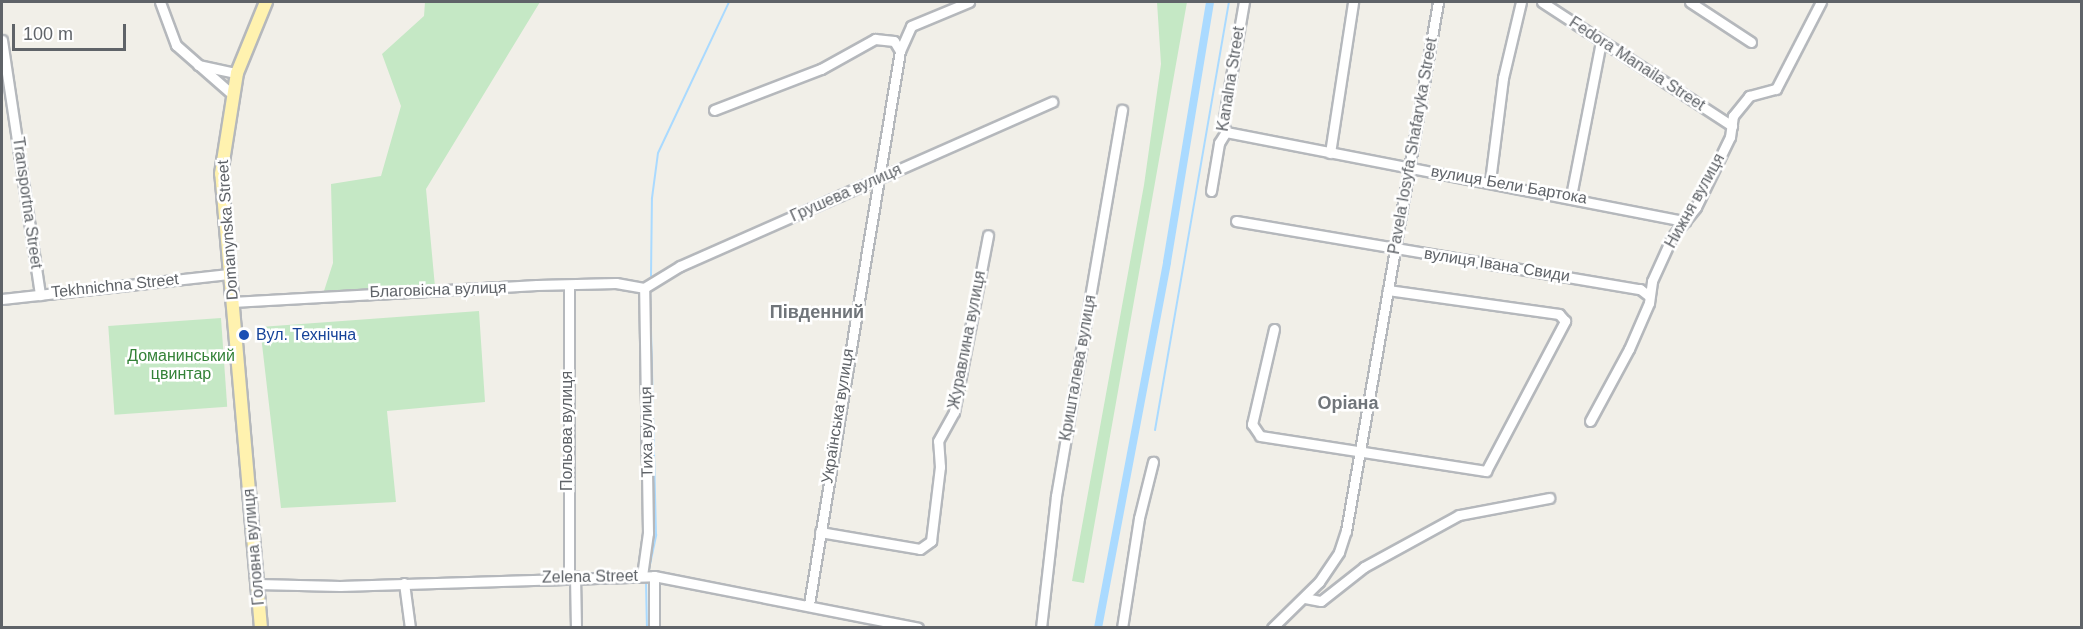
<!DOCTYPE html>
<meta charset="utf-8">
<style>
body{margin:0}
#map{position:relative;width:2083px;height:629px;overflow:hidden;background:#f1efe8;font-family:Helvetica,sans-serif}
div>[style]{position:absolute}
.green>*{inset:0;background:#c5e8c5;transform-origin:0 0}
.stream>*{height:2px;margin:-1px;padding:0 1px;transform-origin:1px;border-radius:1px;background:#aadaff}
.canal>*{height:8px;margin:-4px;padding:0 4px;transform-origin:4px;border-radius:4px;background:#aadaff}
.roads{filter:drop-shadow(2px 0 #b5b8bc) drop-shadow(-2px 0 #b5b8bc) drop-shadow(0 2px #b5b8bc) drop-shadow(0 -2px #b5b8bc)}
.minor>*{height:9px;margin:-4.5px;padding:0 4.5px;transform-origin:4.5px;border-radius:4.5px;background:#fff}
.major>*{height:12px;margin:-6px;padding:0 6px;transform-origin:6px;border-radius:6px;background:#fff2af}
.dots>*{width:16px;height:16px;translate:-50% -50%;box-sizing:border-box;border:3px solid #fff;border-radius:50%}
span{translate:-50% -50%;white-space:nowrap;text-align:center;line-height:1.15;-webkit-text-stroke:5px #fff;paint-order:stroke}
.street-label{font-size:16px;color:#5f6368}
.transit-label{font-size:16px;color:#164399}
.left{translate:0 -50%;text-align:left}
.park-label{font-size:16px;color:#348238}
.neighbourhood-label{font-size:18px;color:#70757a;font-weight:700}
.frame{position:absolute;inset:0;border:3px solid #5f6368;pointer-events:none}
.scale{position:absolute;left:12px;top:24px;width:114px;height:27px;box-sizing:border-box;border:3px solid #5f6368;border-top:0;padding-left:8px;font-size:18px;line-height:21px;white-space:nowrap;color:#5f6368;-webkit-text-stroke:4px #fff;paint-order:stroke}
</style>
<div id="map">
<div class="green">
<div style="clip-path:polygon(425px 2px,540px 2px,426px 189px,435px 287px,324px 291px,333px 263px,331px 184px,381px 176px,401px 106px,382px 54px,424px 16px)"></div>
<div style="clip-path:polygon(1157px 2px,1187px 2px,1084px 583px,1072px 581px,1144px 185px,1161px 64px)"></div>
<div style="clip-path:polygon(479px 311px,485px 402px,387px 411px,396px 502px,281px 508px,260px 327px)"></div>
<div style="left:221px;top:318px;width:89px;height:113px;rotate:86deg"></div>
</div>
<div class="stream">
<div style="left:651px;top:276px;width:78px;rotate:-89.3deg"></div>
<div style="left:652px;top:198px;width:45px;rotate:-82.4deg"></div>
<div style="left:658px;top:153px;width:167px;rotate:-64.8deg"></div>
<div style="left:1155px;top:430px;width:434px;rotate:-80.2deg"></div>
<div style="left:649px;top:569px;width:35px;rotate:-78deg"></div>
<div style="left:656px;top:535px;width:246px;rotate:-91.4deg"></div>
<div style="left:646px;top:582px;width:46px;rotate:88.8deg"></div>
</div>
<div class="canal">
<div style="left:1098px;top:628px;width:372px;rotate:-79.3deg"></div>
<div style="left:1167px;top:262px;width:264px;rotate:-80.6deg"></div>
</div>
<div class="roads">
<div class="minor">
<div style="left:160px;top:2px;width:46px;rotate:69.6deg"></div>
<div style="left:176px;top:45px;width:76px;rotate:41.3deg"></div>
<div style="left:1542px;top:2px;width:227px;rotate:33.1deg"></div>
<div style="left:1690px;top:2px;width:73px;rotate:33.3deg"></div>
<div style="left:2px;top:40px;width:258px;rotate:81.5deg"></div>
<div style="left:198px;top:65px;width:40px;rotate:12deg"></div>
<div style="left:714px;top:110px;width:115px;rotate:-21deg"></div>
<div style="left:821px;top:69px;width:62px;rotate:-29.1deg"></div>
<div style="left:875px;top:39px;width:19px;rotate:6deg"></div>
<div style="left:894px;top:41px;width:12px;rotate:59deg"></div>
<div style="left:900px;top:51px;width:27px;rotate:-66deg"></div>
<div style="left:911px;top:26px;width:63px;rotate:-22.5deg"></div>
<div style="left:1226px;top:132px;width:468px;rotate:11deg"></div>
<div style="left:1330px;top:153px;width:153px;rotate:-81.3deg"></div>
<div style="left:1490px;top:181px;width:104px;rotate:-82.8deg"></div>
<div style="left:1503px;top:78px;width:78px;rotate:-76.7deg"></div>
<div style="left:1211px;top:191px;width:49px;rotate:-80.5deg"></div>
<div style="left:1219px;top:143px;width:13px;rotate:-58deg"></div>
<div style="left:1226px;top:132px;width:9px;rotate:-108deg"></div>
<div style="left:1223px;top:123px;width:123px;rotate:-80.2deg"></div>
<div style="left:1571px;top:196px;width:157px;rotate:-79deg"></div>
<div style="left:1236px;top:221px;width:410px;rotate:9.6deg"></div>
<div style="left:1640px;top:289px;width:11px;rotate:38deg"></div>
<div style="left:569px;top:287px;width:289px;rotate:90deg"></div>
<div style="left:644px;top:288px;width:42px;rotate:-31.4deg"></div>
<div style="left:680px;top:266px;width:407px;rotate:-23.8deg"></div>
<div style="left:2px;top:299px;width:228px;rotate:-6.3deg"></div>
<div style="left:232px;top:302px;width:305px;rotate:-3.2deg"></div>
<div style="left:537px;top:285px;width:79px;rotate:-1.5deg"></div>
<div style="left:616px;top:283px;width:28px;rotate:10deg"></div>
<div style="left:1274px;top:329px;width:98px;rotate:103deg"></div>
<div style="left:1252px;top:424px;width:14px;rotate:56deg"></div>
<div style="left:1260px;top:436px;width:229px;rotate:8.8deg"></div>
<div style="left:1486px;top:471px;width:170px;rotate:-62.2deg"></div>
<div style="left:1565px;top:321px;width:9px;rotate:-131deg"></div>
<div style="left:1559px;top:314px;width:173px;rotate:-172deg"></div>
<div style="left:1590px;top:421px;width:82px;rotate:-61.6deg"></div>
<div style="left:1629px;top:349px;width:50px;rotate:-66.5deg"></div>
<div style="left:1649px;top:303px;width:22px;rotate:-82deg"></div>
<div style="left:1652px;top:281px;width:48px;rotate:-65.6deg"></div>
<div style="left:1672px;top:237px;width:38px;rotate:-51deg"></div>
<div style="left:1696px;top:207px;width:78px;rotate:-64.1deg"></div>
<div style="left:1730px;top:137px;width:21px;rotate:-82deg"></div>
<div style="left:1733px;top:116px;width:26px;rotate:-51deg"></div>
<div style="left:1749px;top:96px;width:28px;rotate:-15deg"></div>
<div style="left:1776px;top:89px;width:98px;rotate:-62.7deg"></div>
<div style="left:820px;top:532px;width:101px;rotate:9.6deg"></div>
<div style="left:920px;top:549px;width:14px;rotate:-36deg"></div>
<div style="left:931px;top:541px;width:75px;rotate:-83.1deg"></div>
<div style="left:940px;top:467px;width:26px;rotate:-94deg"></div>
<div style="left:938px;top:441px;width:33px;rotate:-61deg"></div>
<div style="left:954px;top:412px;width:180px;rotate:-79.1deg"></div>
<div style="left:575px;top:576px;width:52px;rotate:88.9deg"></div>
<div style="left:642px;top:576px;width:43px;rotate:-82.1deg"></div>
<div style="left:648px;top:533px;width:245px;rotate:-90.9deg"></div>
<div style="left:404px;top:583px;width:45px;rotate:82.4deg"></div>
<div style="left:257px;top:584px;width:83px;rotate:1.4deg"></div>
<div style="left:340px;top:586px;width:314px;rotate:-1.8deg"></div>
<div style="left:654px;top:576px;width:269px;rotate:11.1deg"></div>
<div style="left:1305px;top:598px;width:16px;rotate:11deg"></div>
<div style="left:1321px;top:601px;width:55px;rotate:-38.3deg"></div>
<div style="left:1364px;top:567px;width:108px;rotate:-28.7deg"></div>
<div style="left:1459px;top:515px;width:92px;rotate:-10.7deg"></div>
<div style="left:809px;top:604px;width:560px;rotate:-80.66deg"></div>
<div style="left:654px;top:628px;width:52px;rotate:-90deg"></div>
<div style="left:1041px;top:628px;width:133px;rotate:-83.5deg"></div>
<div style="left:1056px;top:496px;width:392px;rotate:-80.3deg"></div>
<div style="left:1122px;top:628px;width:111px;rotate:-81.2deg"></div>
<div style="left:1139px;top:518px;width:58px;rotate:-76deg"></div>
<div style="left:1272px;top:628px;width:66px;rotate:-44.4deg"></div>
<div style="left:1319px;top:582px;width:36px;rotate:-56deg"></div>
<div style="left:1339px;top:552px;width:22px;rotate:-72deg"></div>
<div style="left:1346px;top:531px;width:537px;rotate:-80.13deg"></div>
</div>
<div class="major">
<div style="left:261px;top:628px;width:456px;rotate:-95deg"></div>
<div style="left:221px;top:174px;width:102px;rotate:-81deg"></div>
<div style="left:237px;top:73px;width:77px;rotate:-67.8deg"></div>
</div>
</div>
<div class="dots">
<div style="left:244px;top:335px;background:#1a4fb4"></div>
</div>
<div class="street-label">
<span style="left:1637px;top:64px;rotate:33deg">Fedora Manaila Street</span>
<span style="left:1231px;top:79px;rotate:-81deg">Kanalna Street</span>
<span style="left:1413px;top:146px;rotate:-80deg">Pavela Iosyfa Shafaryka Street</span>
<span style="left:1509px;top:185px;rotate:10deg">вулиця Бели Бартока</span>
<span style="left:846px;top:193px;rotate:-24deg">Грушева вулиця</span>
<span style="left:1695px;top:201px;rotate:-61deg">Нижня вулиця</span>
<span style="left:27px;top:203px;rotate:82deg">Transportna Street</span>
<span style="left:228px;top:230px;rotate:-94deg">Domanynska Street</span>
<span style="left:1497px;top:265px;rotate:9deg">вулиця Івана Свиди</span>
<span style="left:115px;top:286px;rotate:-6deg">Tekhnichna Street</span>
<span style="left:438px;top:290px;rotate:-2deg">Благовісна вулиця</span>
<span style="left:967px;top:340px;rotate:-79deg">Журавлина вулиця</span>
<span style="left:1078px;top:368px;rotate:-80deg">Кришталева вулиця</span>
<span style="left:838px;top:416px;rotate:-81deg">Українська вулиця</span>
<span style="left:567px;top:431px;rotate:-90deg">Польова вулиця</span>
<span style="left:647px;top:432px;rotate:-91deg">Тиха вулиця</span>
<span style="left:254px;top:547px;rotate:-95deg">Головна вулиця</span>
<span style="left:590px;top:577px;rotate:-1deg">Zelena Street</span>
</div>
<div class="transit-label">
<span class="left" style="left:256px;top:335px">Вул. Технічна</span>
</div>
<div class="park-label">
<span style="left:181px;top:365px">Доманинський<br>цвинтар</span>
</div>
<div class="neighbourhood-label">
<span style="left:817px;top:312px">Південний</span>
<span style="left:1348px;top:403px">Оріана</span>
</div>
<div class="frame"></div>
<div class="scale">100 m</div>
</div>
